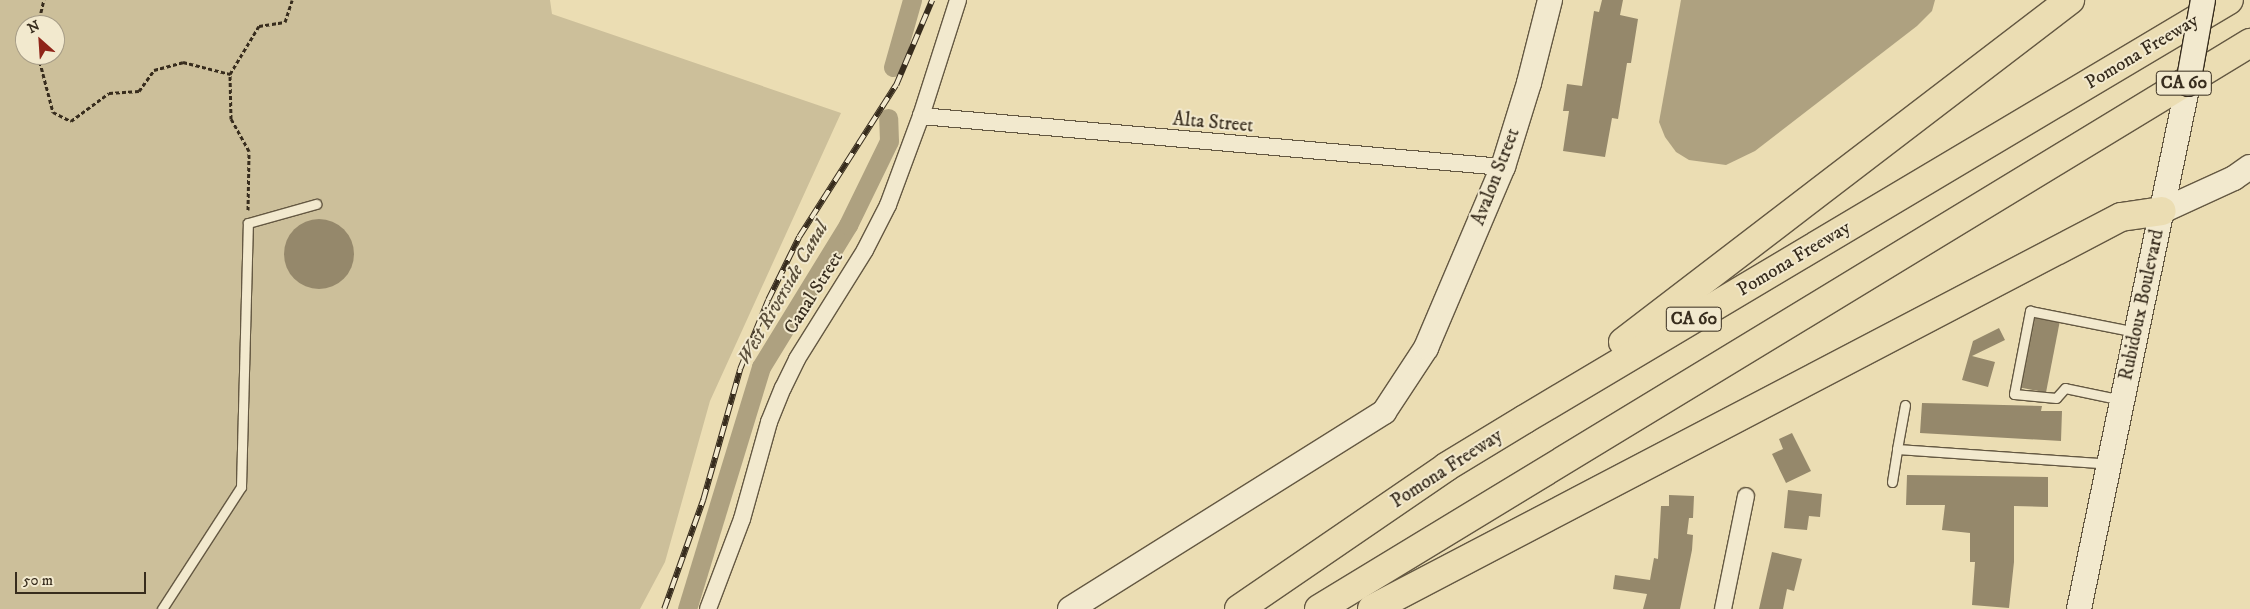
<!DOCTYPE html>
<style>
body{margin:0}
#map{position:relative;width:2250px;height:609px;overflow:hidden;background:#ebddb3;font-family:"IM FELL DW Pica",serif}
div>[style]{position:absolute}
.green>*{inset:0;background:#ccbf9a}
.water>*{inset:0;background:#aea180}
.canal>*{height:19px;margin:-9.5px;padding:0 9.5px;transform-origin:9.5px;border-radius:9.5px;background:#aea180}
.building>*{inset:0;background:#95886b;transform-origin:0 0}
.round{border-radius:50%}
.path>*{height:3px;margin-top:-1.5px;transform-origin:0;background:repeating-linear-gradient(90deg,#372c1d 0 4px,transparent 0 6.5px)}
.roads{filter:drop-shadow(1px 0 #645842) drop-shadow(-1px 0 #645842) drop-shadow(0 1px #645842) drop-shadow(0 -1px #645842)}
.lane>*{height:9px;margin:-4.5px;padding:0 4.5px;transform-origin:4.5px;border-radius:4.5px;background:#f2e9ce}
.street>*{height:16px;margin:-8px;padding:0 8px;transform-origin:8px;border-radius:8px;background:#f2e9ce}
.secondary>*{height:24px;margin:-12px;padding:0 12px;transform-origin:12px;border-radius:12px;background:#f2e9ce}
.highway>*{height:28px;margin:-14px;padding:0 14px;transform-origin:14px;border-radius:14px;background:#ebddb3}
.rail>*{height:5.5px;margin-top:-2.75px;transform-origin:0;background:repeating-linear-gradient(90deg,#f2e9ce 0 11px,#372c1d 0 22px);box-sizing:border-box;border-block:1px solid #372c1d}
.bridges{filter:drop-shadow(1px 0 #372c1d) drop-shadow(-1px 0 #372c1d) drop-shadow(0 1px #372c1d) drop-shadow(0 -1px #372c1d)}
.secondary-bridge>*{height:24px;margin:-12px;padding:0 12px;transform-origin:12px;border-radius:12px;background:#f2e9ce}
span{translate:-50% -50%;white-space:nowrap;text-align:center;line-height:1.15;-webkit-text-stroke:4px #f2e9ce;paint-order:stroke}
.shield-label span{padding:1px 4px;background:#f2e9ce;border:1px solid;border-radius:4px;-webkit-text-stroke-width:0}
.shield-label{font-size:18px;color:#372c1d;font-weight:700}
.street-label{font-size:19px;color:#372c1d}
.water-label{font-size:20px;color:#5b4f3b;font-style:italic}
.north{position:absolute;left:15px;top:15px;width:50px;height:50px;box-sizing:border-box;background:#f2e9ce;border:1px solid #a79d87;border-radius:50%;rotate:334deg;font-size:14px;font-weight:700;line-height:20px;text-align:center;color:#372c1d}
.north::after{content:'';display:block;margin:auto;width:18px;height:22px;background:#8f2418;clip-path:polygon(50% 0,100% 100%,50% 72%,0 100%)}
.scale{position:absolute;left:15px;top:572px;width:131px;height:22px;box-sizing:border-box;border:2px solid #372c1d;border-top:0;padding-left:6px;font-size:15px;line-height:18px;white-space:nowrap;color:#372c1d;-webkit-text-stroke:4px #f2e9ce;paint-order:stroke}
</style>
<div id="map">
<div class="green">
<div style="clip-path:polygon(evenodd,0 0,550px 0,552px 14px,841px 113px,710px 401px,665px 562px,640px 609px,0 609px,0 0,25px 25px,55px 25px,55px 55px,25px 55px,25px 25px)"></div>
</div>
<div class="water">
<div style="clip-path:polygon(1681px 0,1935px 0,1932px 11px,1917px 26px,1755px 151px,1726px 165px,1689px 160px,1676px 152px,1665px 137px,1659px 122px)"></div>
</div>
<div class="canal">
<div style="left:893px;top:67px;width:70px;rotate:-74.2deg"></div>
<div style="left:687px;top:609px;width:253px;rotate:-73deg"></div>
<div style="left:761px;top:367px;width:167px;rotate:-58.5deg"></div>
<div style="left:848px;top:225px;width:93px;rotate:-64deg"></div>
<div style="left:889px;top:141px;width:23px;rotate:-92deg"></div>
</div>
<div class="building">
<div style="clip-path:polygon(1602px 0,1623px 0,1620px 15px,1638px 19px,1631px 63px,1627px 63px,1618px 119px,1612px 118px,1605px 157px,1563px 151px,1569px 111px,1563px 111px,1567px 84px,1582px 86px,1594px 11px,1599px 12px)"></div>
<div class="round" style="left:284px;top:219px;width:70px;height:70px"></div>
<div style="left:2035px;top:318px;width:25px;height:71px;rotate:11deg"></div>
<div style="clip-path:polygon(1999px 328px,2005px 340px,1972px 356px,1995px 362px,1988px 387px,1962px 380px,1973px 341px)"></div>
<div style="clip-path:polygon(1922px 403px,2042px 406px,2041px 411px,2062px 411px,2061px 441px,1920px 433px)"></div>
<div style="clip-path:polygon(1792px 433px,1811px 471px,1786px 483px,1772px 454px,1783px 449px,1779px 439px)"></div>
<div style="clip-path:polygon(1907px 475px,2048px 477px,2048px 507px,2014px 506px,2014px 562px,2009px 608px,1972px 605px,1975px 562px,1970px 562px,1970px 533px,1942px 530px,1945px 505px,1906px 505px)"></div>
<div style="clip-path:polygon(1788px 490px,1822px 494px,1820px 517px,1809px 516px,1807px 530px,1784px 528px)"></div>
<div style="clip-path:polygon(1669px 495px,1694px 496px,1693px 518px,1689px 518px,1687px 534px,1693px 535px,1692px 550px,1680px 609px,1643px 609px,1647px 594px,1613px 589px,1615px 575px,1650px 580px,1654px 558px,1658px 559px,1661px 506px,1669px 506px)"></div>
<div style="clip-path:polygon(1772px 552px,1802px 559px,1794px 591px,1787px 589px,1783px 609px,1759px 609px)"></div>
</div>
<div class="path">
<div style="left:38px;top:25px;width:26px;rotate:-77deg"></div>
<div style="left:38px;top:55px;width:59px;rotate:75.3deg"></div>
<div style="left:53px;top:112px;width:20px;rotate:27deg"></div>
<div style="left:71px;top:121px;width:47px;rotate:-36.4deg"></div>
<div style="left:109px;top:93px;width:30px;rotate:-4deg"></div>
<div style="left:139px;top:91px;width:26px;rotate:-54deg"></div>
<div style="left:154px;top:70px;width:30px;rotate:-15deg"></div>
<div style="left:183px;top:62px;width:49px;rotate:14.3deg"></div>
<div style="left:248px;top:210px;width:59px;rotate:-89deg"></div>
<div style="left:249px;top:151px;width:37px;rotate:-119deg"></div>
<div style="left:231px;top:119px;width:45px;rotate:-91.3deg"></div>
<div style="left:230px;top:74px;width:56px;rotate:-58.9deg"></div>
<div style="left:259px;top:26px;width:26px;rotate:-9deg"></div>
<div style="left:285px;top:22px;width:23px;rotate:-72deg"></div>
</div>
<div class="roads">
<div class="lane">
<div style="left:2122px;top:400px;width:58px;rotate:-168.1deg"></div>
<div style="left:2065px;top:388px;width:13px;rotate:132deg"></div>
<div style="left:2056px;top:398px;width:42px;rotate:-174.6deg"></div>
<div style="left:2014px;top:394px;width:85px;rotate:-79.1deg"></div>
<div style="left:2030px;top:311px;width:108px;rotate:11.2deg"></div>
<div style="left:1905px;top:405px;width:45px;rotate:100.3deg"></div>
<div style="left:1897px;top:449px;width:213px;rotate:4deg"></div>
<div style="left:1892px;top:482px;width:33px;rotate:-81deg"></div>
<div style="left:162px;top:609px;width:145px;rotate:-57.1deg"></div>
<div style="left:241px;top:487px;width:264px;rotate:-88.5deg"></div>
<div style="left:248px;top:223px;width:71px;rotate:-15.6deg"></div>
</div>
<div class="street">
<div style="left:921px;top:116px;width:584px;rotate:5.01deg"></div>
<div style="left:708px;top:609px;width:96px;rotate:-69.3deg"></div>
<div style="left:742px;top:519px;width:101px;rotate:-74.4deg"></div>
<div style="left:769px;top:422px;width:37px;rotate:-68deg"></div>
<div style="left:783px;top:388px;width:32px;rotate:-64deg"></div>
<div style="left:797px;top:359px;width:128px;rotate:-58deg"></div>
<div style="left:865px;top:250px;width:51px;rotate:-62.9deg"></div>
<div style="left:888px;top:205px;width:95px;rotate:-69.7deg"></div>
<div style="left:921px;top:116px;width:122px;rotate:-72.3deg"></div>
<div style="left:1723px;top:609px;width:115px;rotate:-78.5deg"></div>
</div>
<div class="secondary">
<div style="left:2162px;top:211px;width:79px;rotate:-24.6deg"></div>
<div style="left:2234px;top:178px;width:19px;rotate:-35deg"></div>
<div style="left:1070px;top:609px;width:371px;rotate:-32.1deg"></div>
<div style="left:1384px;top:412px;width:77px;rotate:-56.7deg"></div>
<div style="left:1426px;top:348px;width:197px;rotate:-67deg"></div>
<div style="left:1503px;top:167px;width:88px;rotate:-72.8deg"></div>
<div style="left:1529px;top:83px;width:86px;rotate:-75.8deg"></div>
<div style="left:2079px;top:609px;width:536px;rotate:-78.27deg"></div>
</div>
<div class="highway">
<div style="left:1623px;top:342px;width:563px;rotate:-37.42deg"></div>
<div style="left:1239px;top:609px;width:251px;rotate:-34.4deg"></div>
<div style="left:1446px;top:467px;width:92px;rotate:-31.3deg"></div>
<div style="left:1525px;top:419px;width:819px;rotate:-30.76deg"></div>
<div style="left:1319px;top:609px;width:1090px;rotate:-31.3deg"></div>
<div style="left:1372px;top:609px;width:845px;rotate:-27.63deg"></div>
<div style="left:2121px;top:217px;width:41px;rotate:-8.3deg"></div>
</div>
</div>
<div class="rail">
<div style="left:664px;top:609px;width:116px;rotate:-70.3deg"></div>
<div style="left:703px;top:500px;width:136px;rotate:-74.2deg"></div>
<div style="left:740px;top:369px;width:74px;rotate:-67.9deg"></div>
<div style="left:768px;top:300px;width:70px;rotate:-63.8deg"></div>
<div style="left:799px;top:237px;width:180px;rotate:-57.5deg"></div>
<div style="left:896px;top:85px;width:92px;rotate:-67deg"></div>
</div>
<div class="bridges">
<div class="secondary-bridge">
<div style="left:2188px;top:84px;width:85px;rotate:-79.9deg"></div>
</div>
</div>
<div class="shield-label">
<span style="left:2184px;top:83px">CA 60</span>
<span style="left:1694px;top:319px">CA 60</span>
</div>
<div class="street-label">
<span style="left:2142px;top:52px;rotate:-31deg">Pomona Freeway</span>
<span style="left:1213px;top:123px;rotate:5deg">Alta Street</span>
<span style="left:1496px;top:177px;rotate:-69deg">Avalon Street</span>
<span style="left:1794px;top:259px;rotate:-31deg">Pomona Freeway</span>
<span style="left:814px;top:293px;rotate:-58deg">Canal Street</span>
<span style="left:2142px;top:305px;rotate:-78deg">Rubidoux Boulevard</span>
<span style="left:1447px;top:469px;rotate:-33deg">Pomona Freeway</span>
</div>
<div class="water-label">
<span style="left:783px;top:293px;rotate:-60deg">West Riverside Canal</span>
</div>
<div class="north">N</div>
<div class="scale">50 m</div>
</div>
